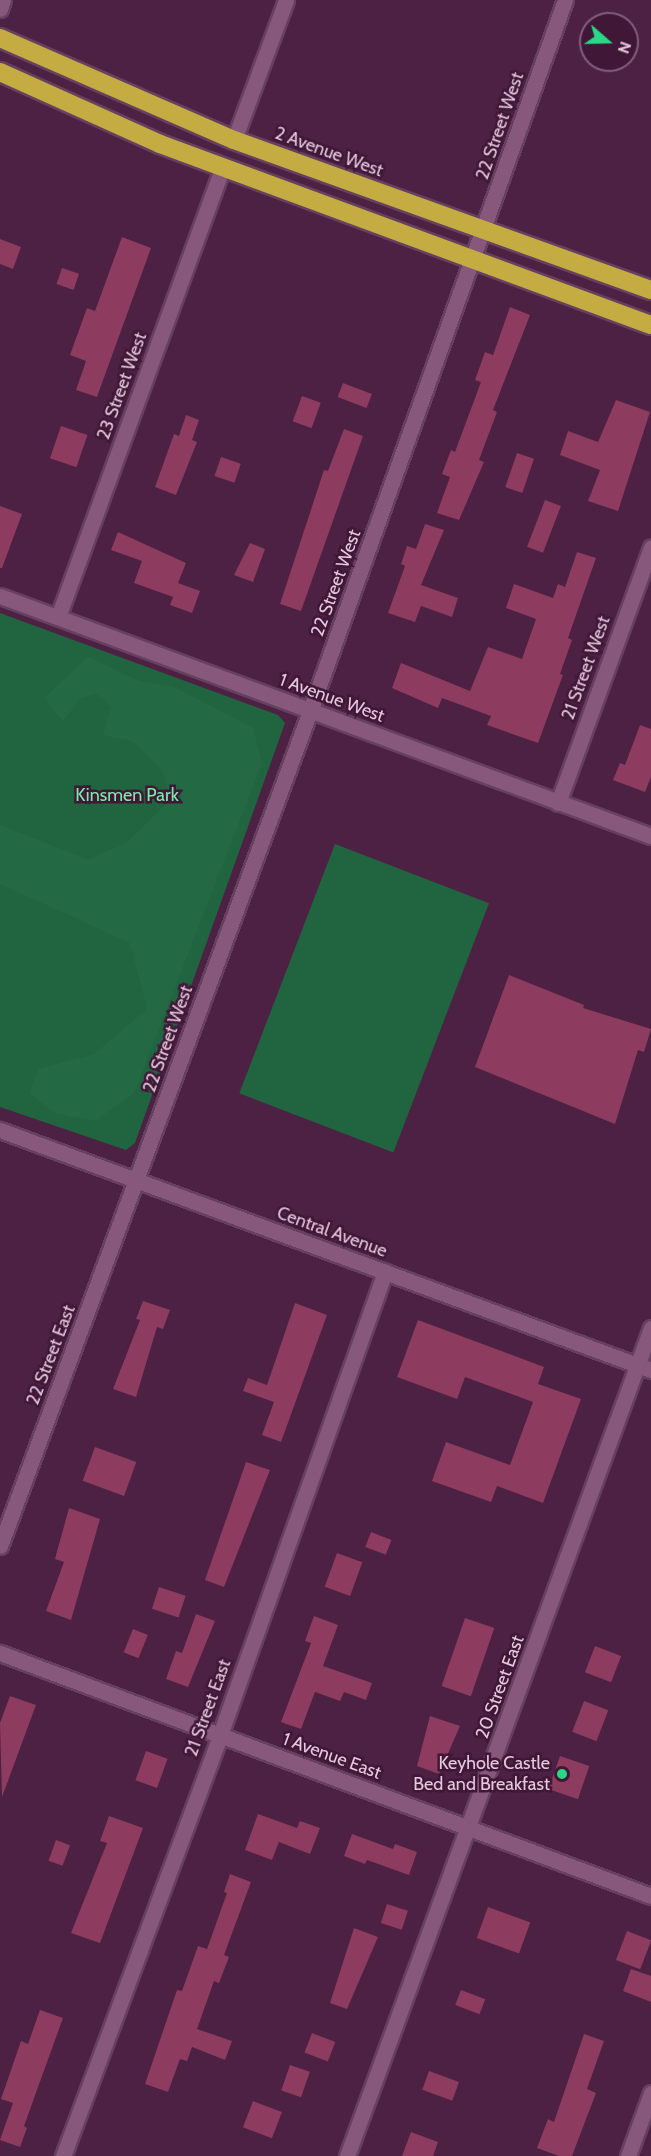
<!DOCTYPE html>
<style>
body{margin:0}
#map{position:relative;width:651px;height:2156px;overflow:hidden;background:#4c2143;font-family:Cabin,sans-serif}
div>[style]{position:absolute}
.green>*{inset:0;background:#206540;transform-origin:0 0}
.forest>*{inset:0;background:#236943}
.building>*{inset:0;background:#8d3b5e;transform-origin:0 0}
.roads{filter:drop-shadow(2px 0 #66415f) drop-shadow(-2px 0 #66415f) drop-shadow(0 2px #66415f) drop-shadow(0 -2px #66415f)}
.minor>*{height:15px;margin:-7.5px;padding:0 7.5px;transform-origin:7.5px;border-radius:7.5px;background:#87587c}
.highway>*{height:18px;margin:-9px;padding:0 9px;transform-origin:9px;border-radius:9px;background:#c5ac42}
.dots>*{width:16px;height:16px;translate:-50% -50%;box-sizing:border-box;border:3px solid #411738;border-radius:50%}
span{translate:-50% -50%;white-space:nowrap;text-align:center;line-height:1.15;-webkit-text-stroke:5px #411738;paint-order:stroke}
.street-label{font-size:18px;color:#e5c9dd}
.park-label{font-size:18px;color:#77efaa}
.poi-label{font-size:18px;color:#e5c9dd}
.right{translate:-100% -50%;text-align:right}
.north{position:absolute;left:579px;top:12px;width:60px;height:60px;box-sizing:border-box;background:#411738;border:2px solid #835e7a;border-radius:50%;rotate:110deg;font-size:16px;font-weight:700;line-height:24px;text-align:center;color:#e5c9dd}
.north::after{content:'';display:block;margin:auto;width:21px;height:27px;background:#28d885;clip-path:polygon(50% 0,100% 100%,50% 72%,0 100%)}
</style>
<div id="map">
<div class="green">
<div style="clip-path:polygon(0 613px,278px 715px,285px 723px,135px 1143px,126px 1150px,0 1107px)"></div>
<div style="left:335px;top:844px;width:165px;height:267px;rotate:21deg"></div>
</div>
<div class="forest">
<div style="clip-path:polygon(88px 657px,140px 681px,174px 687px,253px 728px,262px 763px,134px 1093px,95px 1121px,54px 1113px,30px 1093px,38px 1069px,94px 1054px,147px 1009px,130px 943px,0 884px,0 825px,88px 859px,125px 844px,170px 800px,163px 771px,133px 741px,103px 735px,111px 707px,97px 694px,81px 698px,63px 721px,44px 698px)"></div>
</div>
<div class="building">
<div style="clip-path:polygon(122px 237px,151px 248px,97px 397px,76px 390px,86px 361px,70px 355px,87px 308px,95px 311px)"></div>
<div style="clip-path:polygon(0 239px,21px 247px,13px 269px,0 264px)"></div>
<div style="left:62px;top:268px;width:18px;height:17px;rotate:19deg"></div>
<div style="clip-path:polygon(510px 307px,530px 315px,493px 410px,497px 412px,479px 460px,484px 462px,459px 520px,437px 513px,450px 477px,442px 474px,451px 450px,455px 452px,481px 382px,475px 380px,485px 352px,493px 355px)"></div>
<div style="left:343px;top:383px;width:31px;height:15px;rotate:21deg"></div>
<div style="left:302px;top:396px;width:20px;height:27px;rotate:20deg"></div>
<div style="clip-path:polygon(616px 400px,650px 412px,618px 511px,588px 501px,600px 470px,560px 455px,568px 431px,598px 442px)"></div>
<div style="clip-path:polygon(186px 415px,199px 420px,192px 440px,197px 442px,176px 495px,155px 487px,174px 434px,179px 436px)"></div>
<div style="left:61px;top:426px;width:28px;height:34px;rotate:19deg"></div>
<div style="clip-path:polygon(344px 429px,363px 436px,301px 611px,280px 604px,324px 470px,328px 471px)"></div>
<div style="left:517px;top:453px;width:18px;height:36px;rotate:19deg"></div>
<div style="left:221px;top:457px;width:21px;height:20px;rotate:19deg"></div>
<div style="left:545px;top:500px;width:17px;height:50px;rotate:21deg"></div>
<div style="clip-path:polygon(0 506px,22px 514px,2px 568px,0 568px)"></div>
<div style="clip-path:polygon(425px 524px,444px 530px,421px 585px,458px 598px,452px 617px,421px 606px,415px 622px,388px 613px,405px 566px,401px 564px,407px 546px,416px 549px)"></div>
<div style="clip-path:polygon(118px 532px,186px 563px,178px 583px,200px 591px,192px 613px,170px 605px,173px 597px,134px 583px,142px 561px,111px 550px)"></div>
<div style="clip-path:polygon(250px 543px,265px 549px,253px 582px,234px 575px)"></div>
<div style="clip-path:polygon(577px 552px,596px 558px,568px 638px,572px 640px,560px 674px,563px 675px,538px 743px,487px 725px,491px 716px,442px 698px,438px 708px,392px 688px,401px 663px,470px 691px,488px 647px,522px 659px,536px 619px,506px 608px,514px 584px,553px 598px,558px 584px,565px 587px)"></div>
<div style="clip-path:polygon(640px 725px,651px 729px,651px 777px,645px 792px,613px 780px,620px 763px,625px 765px)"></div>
<div style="clip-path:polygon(509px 975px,584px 1005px,583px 1008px,651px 1029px,644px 1052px,638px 1050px,615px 1124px,475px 1067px)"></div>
<div style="clip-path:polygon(143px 1301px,170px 1310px,163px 1329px,157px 1327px,136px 1397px,113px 1389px,140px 1320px,136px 1319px)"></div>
<div style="clip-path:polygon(295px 1303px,327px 1315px,281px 1442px,262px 1435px,274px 1402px,243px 1391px,248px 1378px,267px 1385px)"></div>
<div style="clip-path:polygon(418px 1320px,544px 1367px,538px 1384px,581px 1399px,543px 1503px,497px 1486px,491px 1502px,432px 1481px,446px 1442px,510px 1465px,533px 1402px,465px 1377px,457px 1399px,397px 1377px)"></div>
<div style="left:95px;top:1447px;width:44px;height:36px;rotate:20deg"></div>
<div style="clip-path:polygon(246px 1462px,270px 1470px,224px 1587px,205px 1580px)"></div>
<div style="clip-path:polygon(69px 1508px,100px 1519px,71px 1620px,46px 1611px,64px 1562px,55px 1559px)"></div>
<div style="left:371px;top:1532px;width:22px;height:16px;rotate:21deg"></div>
<div style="left:337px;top:1553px;width:27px;height:36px;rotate:20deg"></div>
<div style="left:159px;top:1587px;width:28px;height:23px;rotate:18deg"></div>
<div style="clip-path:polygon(196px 1614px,215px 1621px,188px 1687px,166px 1679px,176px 1651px,182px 1653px)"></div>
<div style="clip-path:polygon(314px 1616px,338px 1625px,323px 1666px,372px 1683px,366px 1700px,344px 1692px,340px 1701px,315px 1692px,301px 1729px,281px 1722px,311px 1643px,305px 1641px)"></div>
<div style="left:465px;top:1618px;width:31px;height:72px;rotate:19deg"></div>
<div style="left:133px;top:1629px;width:16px;height:25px;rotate:22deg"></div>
<div style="left:595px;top:1646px;width:28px;height:28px;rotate:21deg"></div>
<div style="clip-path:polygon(10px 1696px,36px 1705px,2px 1797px,0 1723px)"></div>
<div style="left:584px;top:1701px;width:26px;height:33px;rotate:21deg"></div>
<div style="clip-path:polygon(430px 1716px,460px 1726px,439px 1774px,417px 1766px)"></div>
<div style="left:146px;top:1751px;width:23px;height:31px;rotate:20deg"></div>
<div style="left:560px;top:1756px;width:31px;height:35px;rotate:19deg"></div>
<div style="clip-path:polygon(258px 1814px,297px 1828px,300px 1821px,320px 1828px,310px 1854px,279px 1842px,272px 1860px,245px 1850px)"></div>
<div style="clip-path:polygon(109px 1816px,143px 1828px,100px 1943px,71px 1933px,107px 1843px,100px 1841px)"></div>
<div style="clip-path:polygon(352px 1834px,393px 1849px,395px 1844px,417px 1852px,409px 1875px,367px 1860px,365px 1864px,344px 1856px)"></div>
<div style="left:56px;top:1840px;width:15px;height:22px;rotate:20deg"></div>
<div style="clip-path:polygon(230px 1874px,251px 1882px,224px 1955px,229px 1957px,219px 1983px,214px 1981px,197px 2029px,232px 2041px,225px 2060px,192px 2047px,187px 2061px,180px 2059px,168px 2092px,145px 2084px,177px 1990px,182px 1991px,198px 1946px,207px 1949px,227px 1893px,224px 1892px)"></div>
<div style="left:387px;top:1904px;width:22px;height:20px;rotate:18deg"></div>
<div style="left:488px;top:1907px;width:45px;height:33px;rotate:20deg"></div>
<div style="clip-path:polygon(354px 1928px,378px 1937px,347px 2009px,330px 2003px)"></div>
<div style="left:627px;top:1931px;width:26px;height:31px;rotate:21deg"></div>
<div style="clip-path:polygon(631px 1969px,651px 1976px,651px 2002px,623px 1991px)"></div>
<div style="left:461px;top:1990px;width:26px;height:16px;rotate:21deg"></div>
<div style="clip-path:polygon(40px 2010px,63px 2018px,24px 2126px,27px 2128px,20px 2147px,0 2140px,13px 2103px,1px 2099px,21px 2041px,28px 2044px)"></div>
<div style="left:312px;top:2033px;width:25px;height:21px;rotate:21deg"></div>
<div style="clip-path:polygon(584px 2034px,604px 2041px,587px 2089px,596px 2093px,572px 2156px,559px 2156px,537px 2148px,548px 2119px,554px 2122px)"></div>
<div style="left:290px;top:2065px;width:21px;height:27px;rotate:19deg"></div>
<div style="left:429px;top:2071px;width:32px;height:20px;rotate:20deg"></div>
<div style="left:253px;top:2101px;width:31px;height:28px;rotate:21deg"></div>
<div style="clip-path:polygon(411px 2132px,438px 2142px,433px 2156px,402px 2156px)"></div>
</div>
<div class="roads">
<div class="minor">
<div style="left:0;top:9px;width:9px;rotate:-72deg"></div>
<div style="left:234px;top:140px;width:149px;rotate:-69.6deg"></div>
<div style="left:0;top:596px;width:694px;rotate:20.24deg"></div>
<div style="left:58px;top:617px;width:479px;rotate:-69.9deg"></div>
<div style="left:558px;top:803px;width:272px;rotate:-70deg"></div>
<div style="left:0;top:1130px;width:694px;rotate:20.24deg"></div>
<div style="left:0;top:1546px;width:891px;rotate:-69.63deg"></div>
<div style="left:310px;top:711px;width:755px;rotate:-70.27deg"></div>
<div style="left:0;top:1653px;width:695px;rotate:20.47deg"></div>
<div style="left:63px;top:2156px;width:449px;rotate:-69.5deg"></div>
<div style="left:220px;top:1735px;width:492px;rotate:-70.4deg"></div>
<div style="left:347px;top:2156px;width:882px;rotate:-69.84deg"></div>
<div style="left:628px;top:2156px;width:67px;rotate:-69.9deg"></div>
</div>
<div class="highway">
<div style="left:0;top:38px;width:255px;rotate:23.6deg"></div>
<div style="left:234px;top:140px;width:443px;rotate:19.8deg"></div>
<div style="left:0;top:72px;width:175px;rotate:24.2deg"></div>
<div style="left:160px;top:144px;width:523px;rotate:20.24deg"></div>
</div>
</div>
<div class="dots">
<div style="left:562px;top:1774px;background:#28d885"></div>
</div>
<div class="street-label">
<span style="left:500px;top:126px;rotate:-71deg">22 Street West</span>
<span style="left:329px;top:152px;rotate:20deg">2 Avenue West</span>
<span style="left:122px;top:386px;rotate:-70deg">23 Street West</span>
<span style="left:336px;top:583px;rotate:-70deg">22 Street West</span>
<span style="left:586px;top:668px;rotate:-70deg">21 Street West</span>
<span style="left:332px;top:698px;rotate:20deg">1 Avenue West</span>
<span style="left:168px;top:1039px;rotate:-70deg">22 Street West</span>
<span style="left:332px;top:1232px;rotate:20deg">Central Avenue</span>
<span style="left:51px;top:1355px;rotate:-69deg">22 Street East</span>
<span style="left:500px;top:1687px;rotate:-70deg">20 Street East</span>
<span style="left:208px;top:1708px;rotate:-70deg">21 Street East</span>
<span style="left:332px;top:1756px;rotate:20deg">1 Avenue East</span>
</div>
<div class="park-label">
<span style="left:127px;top:795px">Kinsmen Park</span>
</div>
<div class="poi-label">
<span class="right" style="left:550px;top:1774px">Keyhole Castle<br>Bed and Breakfast</span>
</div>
<div class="north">N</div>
</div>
